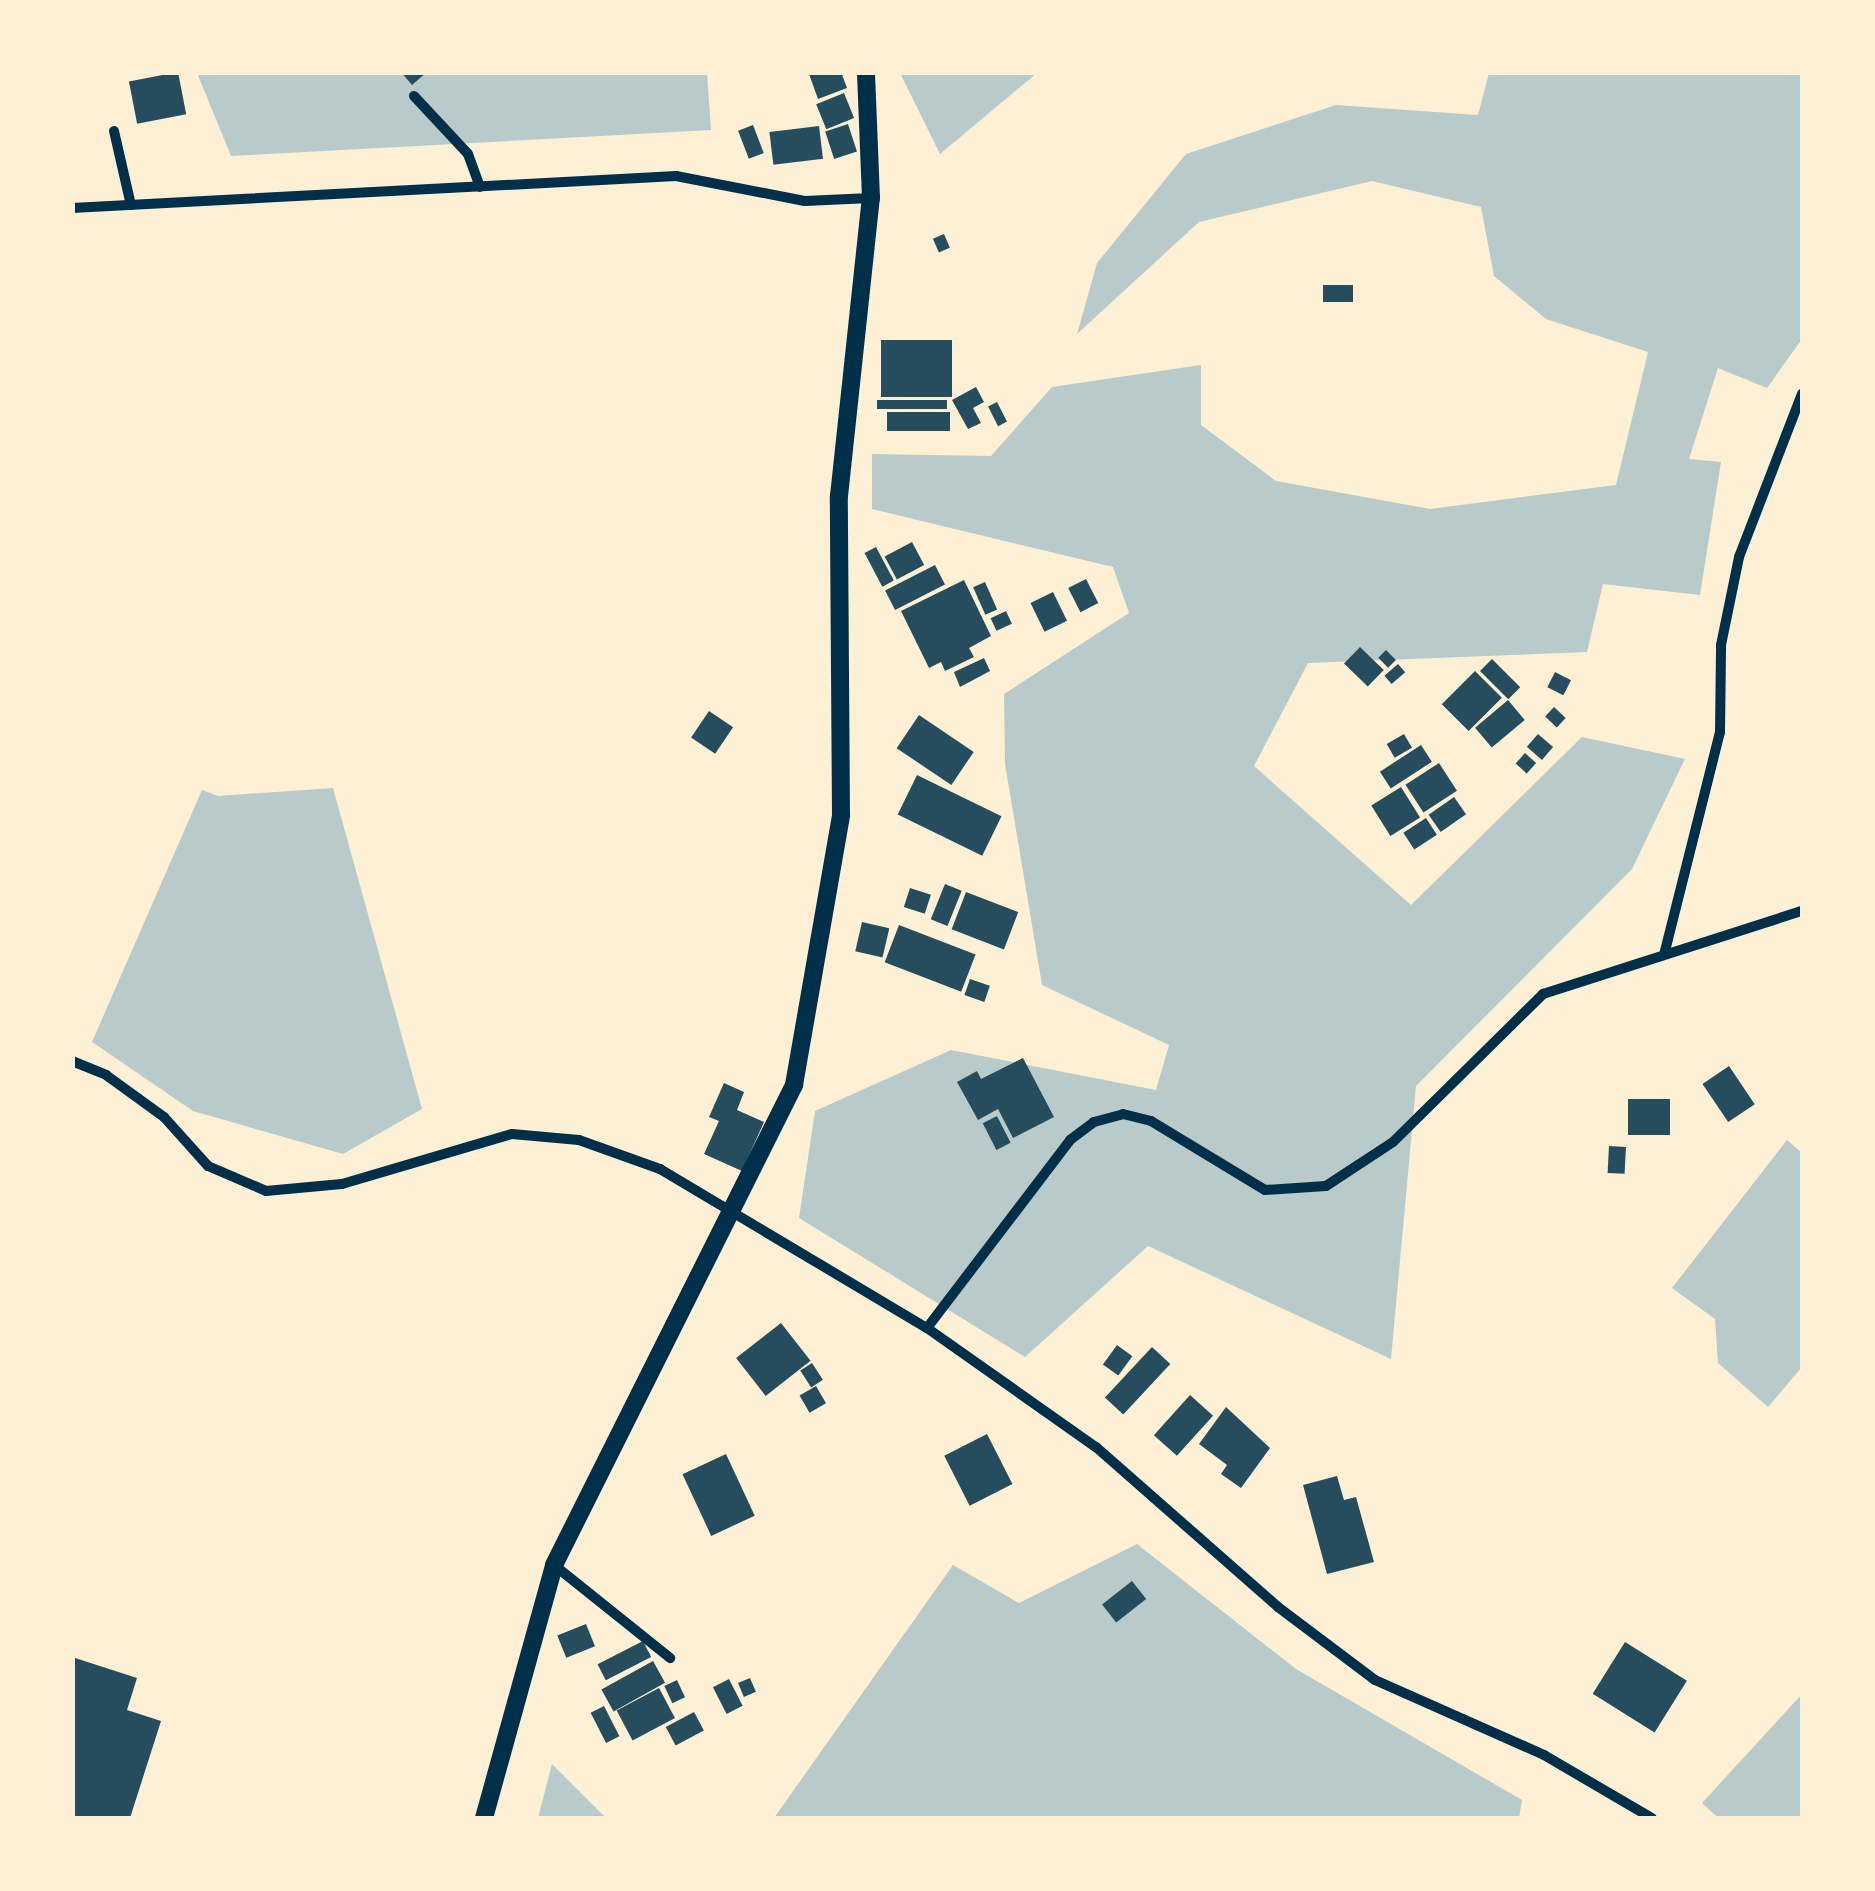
<!DOCTYPE html>
<style>
body{margin:0}
#map{position:relative;width:1875px;height:1891px;overflow:hidden;background:#fdf0d5;font-family:"Noto Sans",sans-serif}
div>[style]{position:absolute}
.green>*{inset:0;background:#b9caca}
.building>*{inset:0;background:#264d5e;transform-origin:0 0}
.minor>*{height:10px;margin:-5px;padding:0 5px;transform-origin:5px;border-radius:5px;background:#003049}
.tertiary>*{height:18px;margin:-9px;padding:0 9px;transform-origin:9px;border-radius:9px;background:#003049}
span{translate:-50% -50%;white-space:nowrap;text-align:center;line-height:1.15;-webkit-text-stroke:10px #fdf0d5;paint-order:stroke}
.frame{position:absolute;inset:0;border:75px solid #fdf0d5;pointer-events:none}
</style>
<div id="map">
<div class="green">
<div style="clip-path:polygon(197px 73px,707px 73px,711px 130px,231px 156px)"></div>
<div style="clip-path:polygon(900px 73px,1037px 73px,940px 154px)"></div>
<div style="clip-path:polygon(1489px 73px,1802px 73px,1802px 339px,1767px 388px,1718px 368px,1689px 459px,1721px 462px,1700px 595px,1603px 584px,1587px 652px,1308px 663px,1254px 766px,1411px 905px,1582px 737px,1685px 759px,1632px 869px,1416px 1086px,1391px 1359px,1148px 1246px,1025px 1357px,799px 1218px,815px 1111px,951px 1050px,1156px 1090px,1169px 1045px,1042px 985px,1005px 764px,1004px 694px,1129px 613px,1113px 567px,872px 509px,872px 454px,991px 456px,1052px 387px,1201px 365px,1201px 425px,1276px 481px,1430px 509px,1616px 485px,1648px 352px,1546px 319px,1494px 276px,1481px 207px,1372px 181px,1199px 222px,1077px 334px,1097px 263px,1186px 154px,1336px 105px,1478px 115px)"></div>
<div style="clip-path:polygon(333px 788px,422px 1109px,343px 1154px,193px 1111px,92px 1042px,202px 790px,218px 796px)"></div>
<div style="clip-path:polygon(1787px 1140px,1802px 1153px,1802px 1367px,1768px 1407px,1718px 1363px,1715px 1319px,1672px 1288px)"></div>
<div style="clip-path:polygon(1137px 1544px,1296px 1669px,1522px 1800px,1519px 1818px,774px 1818px,953px 1565px,1019px 1603px)"></div>
<div style="clip-path:polygon(1802px 1694px,1802px 1818px,1718px 1818px,1702px 1803px)"></div>
<div style="clip-path:polygon(552px 1764px,606px 1818px,538px 1818px)"></div>
</div>
<div class="building">
<div style="left:178px;top:72px;width:43px;height:50px;rotate:79deg"></div>
<div style="clip-path:polygon(401px 72px,427px 72px,412px 85px)"></div>
<div style="clip-path:polygon(841px 72px,847px 88px,818px 99px,809px 74px)"></div>
<div style="left:844px;top:93px;width:27px;height:30px;rotate:68deg"></div>
<div style="left:848px;top:124px;width:29px;height:24px;rotate:72deg"></div>
<div style="left:753px;top:125px;width:30px;height:16px;rotate:69deg"></div>
<div style="left:819px;top:126px;width:33px;height:50px;rotate:83deg"></div>
<div style="left:944px;top:234px;width:15px;height:12px;rotate:67deg"></div>
<div style="left:1353px;top:285px;width:17px;height:30px;rotate:90deg"></div>
<div style="left:881px;top:340px;width:71px;height:57px"></div>
<div style="clip-path:polygon(976px 387px,984px 402px,973px 408px,981px 423px,968px 429px,952px 400px)"></div>
<div style="left:947px;top:400px;width:9px;height:70px;rotate:90deg"></div>
<div style="left:997px;top:402px;width:22px;height:10px;rotate:63deg"></div>
<div style="left:950px;top:412px;width:19px;height:63px;rotate:90deg"></div>
<div style="left:912px;top:542px;width:26px;height:31px;rotate:62deg"></div>
<div style="left:876px;top:547px;width:38px;height:13px;rotate:62deg"></div>
<div style="left:935px;top:565px;width:22px;height:56px;rotate:63deg"></div>
<div style="left:1086px;top:579px;width:27px;height:20px;rotate:63deg"></div>
<div style="clip-path:polygon(964px 580px,991px 636px,969px 648px,974px 657px,945px 671px,941px 662px,929px 668px,901px 611px)"></div>
<div style="left:985px;top:582px;width:30px;height:13px;rotate:66deg"></div>
<div style="left:1053px;top:592px;width:32px;height:25px;rotate:64deg"></div>
<div style="left:1006px;top:611px;width:14px;height:17px;rotate:65deg"></div>
<div style="left:1360px;top:647px;width:33px;height:23px;rotate:44deg"></div>
<div style="left:1386px;top:650px;width:14px;height:11px;rotate:45deg"></div>
<div style="clip-path:polygon(984px 658px,990px 671px,960px 687px,954px 672px)"></div>
<div style="left:1492px;top:659px;width:40px;height:17px;rotate:45deg"></div>
<div style="left:1398px;top:664px;width:11px;height:18px;rotate:49deg"></div>
<div style="left:1475px;top:671px;width:38px;height:47px;rotate:45deg"></div>
<div style="left:1555px;top:672px;width:18px;height:17px;rotate:27deg"></div>
<div style="left:1508px;top:700px;width:26px;height:43px;rotate:50deg"></div>
<div style="left:1554px;top:707px;width:16px;height:13px;rotate:43deg"></div>
<div style="left:709px;top:711px;width:29px;height:32px;rotate:34deg"></div>
<div style="left:919px;top:715px;width:66px;height:40px;rotate:34deg"></div>
<div style="left:1404px;top:734px;width:16px;height:20px;rotate:60deg"></div>
<div style="left:1538px;top:734px;width:20px;height:17px;rotate:41deg"></div>
<div style="left:1421px;top:745px;width:20px;height:49px;rotate:57deg"></div>
<div style="left:1525px;top:753px;width:15px;height:14px;rotate:42deg"></div>
<div style="left:1439px;top:763px;width:33px;height:40px;rotate:57deg"></div>
<div style="left:917px;top:775px;width:94px;height:44px;rotate:26deg"></div>
<div style="left:1401px;top:787px;width:36px;height:35px;rotate:58deg"></div>
<div style="left:1454px;top:797px;width:21px;height:31px;rotate:55deg"></div>
<div style="left:1426px;top:818px;width:20px;height:27px;rotate:57deg"></div>
<div style="left:945px;top:884px;width:18px;height:38px;rotate:22deg"></div>
<div style="left:910px;top:888px;width:22px;height:20px;rotate:18deg"></div>
<div style="left:966px;top:892px;width:56px;height:40px;rotate:21deg"></div>
<div style="left:862px;top:922px;width:28px;height:30px;rotate:13deg"></div>
<div style="left:899px;top:925px;width:82px;height:40px;rotate:21deg"></div>
<div style="left:970px;top:979px;width:21px;height:17px;rotate:19deg"></div>
<div style="clip-path:polygon(1023px 1058px,1054px 1117px,1013px 1138px,998px 1109px,978px 1120px,957px 1082px,977px 1071px,981px 1079px)"></div>
<div style="left:1729px;top:1066px;width:46px;height:32px;rotate:56deg"></div>
<div style="clip-path:polygon(724px 1083px,744px 1092px,737px 1110px,764px 1122px,742px 1171px,704px 1154px,719px 1121px,709px 1117px)"></div>
<div style="left:1628px;top:1099px;width:42px;height:36px"></div>
<div style="left:997px;top:1116px;width:30px;height:16px;rotate:63deg"></div>
<div style="left:1609px;top:1146px;width:17px;height:27px;rotate:3deg"></div>
<div style="left:781px;top:1323px;width:48px;height:57px;rotate:52deg"></div>
<div style="left:1117px;top:1345px;width:19px;height:24px;rotate:36deg"></div>
<div style="left:1152px;top:1347px;width:25px;height:69px;rotate:43deg"></div>
<div style="left:812px;top:1363px;width:20px;height:14px;rotate:57deg"></div>
<div style="left:816px;top:1386px;width:20px;height:19px;rotate:60deg"></div>
<div style="left:1190px;top:1395px;width:31px;height:54px;rotate:42deg"></div>
<div style="clip-path:polygon(1226px 1407px,1270px 1448px,1241px 1488px,1221px 1474px,1227px 1465px,1199px 1444px)"></div>
<div style="left:987px;top:1434px;width:56px;height:48px;rotate:63deg"></div>
<div style="left:726px;top:1454px;width:68px;height:48px;rotate:65deg"></div>
<div style="clip-path:polygon(1337px 1476px,1344px 1500px,1356px 1497px,1374px 1562px,1327px 1574px,1303px 1485px)"></div>
<div style="left:1132px;top:1581px;width:23px;height:38px;rotate:52deg"></div>
<div style="left:586px;top:1624px;width:24px;height:31px;rotate:68deg"></div>
<div style="left:643px;top:1641px;width:18px;height:51px;rotate:63deg"></div>
<div style="left:1625px;top:1642px;width:73px;height:61px;rotate:32deg"></div>
<div style="clip-path:polygon(72px 1657px,137px 1678px,127px 1710px,161px 1721px,130px 1818px,72px 1818px)"></div>
<div style="left:653px;top:1661px;width:25px;height:59px;rotate:61deg"></div>
<div style="left:750px;top:1678px;width:15px;height:13px;rotate:67deg"></div>
<div style="left:729px;top:1679px;width:30px;height:18px;rotate:63deg"></div>
<div style="left:677px;top:1680px;width:19px;height:14px;rotate:65deg"></div>
<div style="left:659px;top:1688px;width:34px;height:48px;rotate:62deg"></div>
<div style="left:604px;top:1706px;width:34px;height:15px;rotate:63deg"></div>
<div style="left:694px;top:1712px;width:21px;height:32px;rotate:62deg"></div>
</div>
<div class="minor">
<div style="left:414px;top:96px;width:79px;rotate:47deg"></div>
<div style="left:468px;top:154px;width:35px;rotate:70deg"></div>
<div style="left:114px;top:131px;width:76px;rotate:77.1deg"></div>
<div style="left:72px;top:208px;width:605px;rotate:-3.03deg"></div>
<div style="left:676px;top:176px;width:131px;rotate:11deg"></div>
<div style="left:805px;top:201px;width:66px;rotate:-2.6deg"></div>
<div style="left:1665px;top:951px;width:226px;rotate:-75.9deg"></div>
<div style="left:1720px;top:732px;width:87px;rotate:-89.3deg"></div>
<div style="left:1721px;top:645px;width:90px;rotate:-78.4deg"></div>
<div style="left:1739px;top:557px;width:175px;rotate:-68.9deg"></div>
<div style="left:72px;top:1061px;width:37px;rotate:22deg"></div>
<div style="left:106px;top:1075px;width:72px;rotate:35.9deg"></div>
<div style="left:164px;top:1117px;width:66px;rotate:48.1deg"></div>
<div style="left:208px;top:1166px;width:63px;rotate:23.3deg"></div>
<div style="left:266px;top:1191px;width:76px;rotate:-5.3deg"></div>
<div style="left:342px;top:1184px;width:177px;rotate:-16.4deg"></div>
<div style="left:512px;top:1134px;width:67px;rotate:5.1deg"></div>
<div style="left:579px;top:1140px;width:86px;rotate:19.7deg"></div>
<div style="left:660px;top:1169px;width:311px;rotate:30.8deg"></div>
<div style="left:927px;top:1328px;width:207px;rotate:35.2deg"></div>
<div style="left:1096px;top:1447px;width:242px;rotate:41.3deg"></div>
<div style="left:1278px;top:1607px;width:121px;rotate:37deg"></div>
<div style="left:1375px;top:1680px;width:185px;rotate:23.9deg"></div>
<div style="left:1544px;top:1755px;width:125px;rotate:30.3deg"></div>
<div style="left:927px;top:1328px;width:236px;rotate:-52.7deg"></div>
<div style="left:1070px;top:1140px;width:30px;rotate:-37deg"></div>
<div style="left:1094px;top:1122px;width:30px;rotate:-15deg"></div>
<div style="left:1123px;top:1114px;width:29px;rotate:14deg"></div>
<div style="left:1151px;top:1121px;width:133px;rotate:31.2deg"></div>
<div style="left:1265px;top:1190px;width:61px;rotate:-3.8deg"></div>
<div style="left:1326px;top:1186px;width:80px;rotate:-33.3deg"></div>
<div style="left:1393px;top:1142px;width:211px;rotate:-44.6deg"></div>
<div style="left:1543px;top:994px;width:272px;rotate:-17.8deg"></div>
<div style="left:554px;top:1565px;width:149px;rotate:38.7deg"></div>
</div>
<div class="tertiary">
<div style="left:484px;top:1818px;width:263px;rotate:-74.5deg"></div>
<div style="left:554px;top:1565px;width:537px;rotate:-63.43deg"></div>
<div style="left:794px;top:1085px;width:274px;rotate:-80.1deg"></div>
<div style="left:841px;top:815px;width:319px;rotate:-90.4deg"></div>
<div style="left:839px;top:496px;width:300px;rotate:-83.9deg"></div>
<div style="left:871px;top:198px;width:126px;rotate:-92.3deg"></div>
</div>
<div class="frame"></div>
</div>
